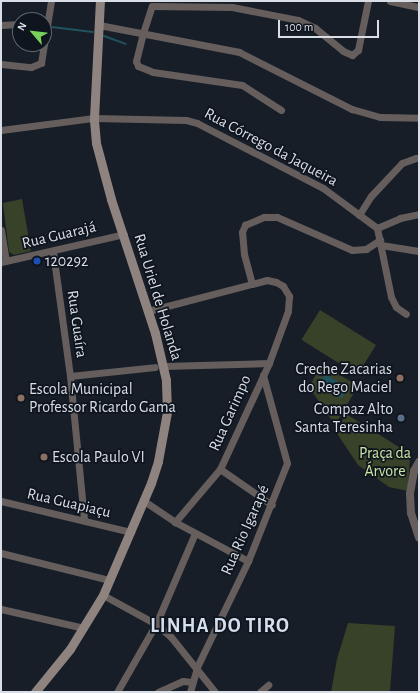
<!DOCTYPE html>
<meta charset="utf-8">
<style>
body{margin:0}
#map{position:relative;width:420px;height:693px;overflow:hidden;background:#171e28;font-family:"Alegreya Sans",sans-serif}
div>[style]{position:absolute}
.green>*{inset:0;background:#384228;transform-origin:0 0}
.water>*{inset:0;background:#20535e;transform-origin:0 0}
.stream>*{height:2px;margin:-1px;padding:0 1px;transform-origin:1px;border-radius:1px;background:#20535e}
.minor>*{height:7px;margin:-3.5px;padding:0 3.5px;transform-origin:3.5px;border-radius:3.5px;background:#655e5c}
.tertiary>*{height:8px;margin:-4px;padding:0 4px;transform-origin:4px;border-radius:4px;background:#655e5c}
.secondary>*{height:9px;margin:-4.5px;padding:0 4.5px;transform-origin:4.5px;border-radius:4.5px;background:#8f837f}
.dots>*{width:11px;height:11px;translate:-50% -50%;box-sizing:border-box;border:2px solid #0e151e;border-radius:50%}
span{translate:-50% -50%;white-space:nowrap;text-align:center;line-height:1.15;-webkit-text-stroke:3.5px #0e151e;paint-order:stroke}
.street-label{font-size:16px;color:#d9dde5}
.poi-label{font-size:16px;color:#d9dde5}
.left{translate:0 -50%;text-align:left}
.right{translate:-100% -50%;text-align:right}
.park-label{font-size:16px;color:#cce4a4}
.district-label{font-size:20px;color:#d5dfed;font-weight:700;letter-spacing:1px}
.frame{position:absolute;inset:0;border:2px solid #d9dde5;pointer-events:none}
.north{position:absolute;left:12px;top:12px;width:40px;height:40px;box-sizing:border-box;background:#0e151e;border:1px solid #5f656e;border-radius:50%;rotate:298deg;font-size:11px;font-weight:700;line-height:16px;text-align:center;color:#d9dde5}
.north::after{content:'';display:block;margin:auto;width:14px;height:18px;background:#78d158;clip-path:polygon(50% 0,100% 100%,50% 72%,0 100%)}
.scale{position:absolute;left:278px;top:20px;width:101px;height:18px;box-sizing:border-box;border:2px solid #d9dde5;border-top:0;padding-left:5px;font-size:12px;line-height:14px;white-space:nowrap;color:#d9dde5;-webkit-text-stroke:3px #0e151e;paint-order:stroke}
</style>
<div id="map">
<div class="green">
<div style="clip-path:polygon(22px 199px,31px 251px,14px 255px,9px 252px,3px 203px)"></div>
<div style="left:320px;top:310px;width:66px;height:35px;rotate:32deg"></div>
<div style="clip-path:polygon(322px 364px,358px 386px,335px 425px,309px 387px)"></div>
<div style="clip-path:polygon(346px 414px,410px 454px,408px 491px,389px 487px,358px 465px,336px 432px)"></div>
<div style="clip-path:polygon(348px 623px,395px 626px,390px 692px,331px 692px,337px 659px)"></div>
</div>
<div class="water">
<div style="left:325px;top:374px;width:27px;height:12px;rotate:31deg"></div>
</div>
<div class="stream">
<div style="left:52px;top:27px;width:41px;rotate:7deg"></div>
<div style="left:104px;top:36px;width:23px;rotate:20deg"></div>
</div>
<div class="minor">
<div style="left:390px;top:1px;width:30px;rotate:12deg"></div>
<div style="left:1px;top:25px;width:19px;rotate:-3deg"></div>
<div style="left:99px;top:25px;width:143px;rotate:10.9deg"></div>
<div style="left:239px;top:52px;width:127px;rotate:26.8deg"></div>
<div style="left:352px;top:109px;width:29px;rotate:16deg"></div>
<div style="left:380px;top:117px;width:39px;rotate:1deg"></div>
<div style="left:1px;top:64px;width:30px;rotate:6deg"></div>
<div style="left:31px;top:67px;width:11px;rotate:-22deg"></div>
<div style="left:41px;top:63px;width:63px;rotate:-80.8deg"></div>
<div style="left:281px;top:110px;width:46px;rotate:-147.3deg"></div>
<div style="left:242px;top:85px;width:90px;rotate:-171.7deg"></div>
<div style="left:153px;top:72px;width:16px;rotate:-158deg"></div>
<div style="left:138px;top:66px;width:5px;rotate:-112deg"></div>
<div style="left:136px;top:61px;width:29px;rotate:-76deg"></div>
<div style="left:143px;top:33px;width:28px;rotate:-72deg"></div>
<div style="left:152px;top:6px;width:80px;rotate:0.7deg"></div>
<div style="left:232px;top:7px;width:67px;rotate:11.1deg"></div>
<div style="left:298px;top:20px;width:19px;rotate:25deg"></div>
<div style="left:315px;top:28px;width:36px;rotate:39deg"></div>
<div style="left:343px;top:51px;width:10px;rotate:24deg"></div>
<div style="left:352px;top:55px;width:8px;rotate:-40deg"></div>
<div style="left:358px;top:50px;width:50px;rotate:-78.5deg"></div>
<div style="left:1px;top:130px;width:94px;rotate:-7.4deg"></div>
<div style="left:94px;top:118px;width:92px;rotate:1.2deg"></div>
<div style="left:186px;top:120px;width:11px;rotate:15deg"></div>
<div style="left:197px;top:123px;width:142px;rotate:27.3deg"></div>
<div style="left:323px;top:188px;width:67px;rotate:36.5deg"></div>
<div style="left:377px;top:228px;width:70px;rotate:78.5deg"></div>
<div style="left:391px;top:297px;width:11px;rotate:63deg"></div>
<div style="left:396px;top:307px;width:12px;rotate:35deg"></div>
<div style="left:359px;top:215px;width:22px;rotate:-58deg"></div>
<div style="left:371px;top:196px;width:45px;rotate:-46.8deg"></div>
<div style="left:402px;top:163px;width:15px;rotate:-20deg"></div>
<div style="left:377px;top:228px;width:25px;rotate:-23deg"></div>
<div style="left:400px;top:218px;width:19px;rotate:-12deg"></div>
<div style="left:1px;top:230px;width:31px;rotate:81deg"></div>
<div style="left:381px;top:245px;width:38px;rotate:9deg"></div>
<div style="left:53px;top:252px;width:125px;rotate:82.2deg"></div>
<div style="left:70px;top:376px;width:145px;rotate:84.4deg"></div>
<div style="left:1px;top:262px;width:126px;rotate:-12.8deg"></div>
<div style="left:252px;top:284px;width:31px;rotate:-105deg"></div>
<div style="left:244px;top:254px;width:22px;rotate:-95deg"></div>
<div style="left:242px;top:232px;width:8px;rotate:-67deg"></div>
<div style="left:245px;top:225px;width:21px;rotate:-23deg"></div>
<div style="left:264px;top:217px;width:13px"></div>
<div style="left:277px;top:217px;width:82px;rotate:23.7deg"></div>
<div style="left:352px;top:250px;width:14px;rotate:-4deg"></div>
<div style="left:366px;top:249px;width:17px;rotate:-33deg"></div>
<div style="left:148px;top:311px;width:123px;rotate:-14.6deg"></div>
<div style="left:267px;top:280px;width:9px;rotate:13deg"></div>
<div style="left:276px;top:282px;width:8px;rotate:30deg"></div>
<div style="left:283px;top:286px;width:12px;rotate:59deg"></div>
<div style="left:289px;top:296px;width:15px;rotate:94deg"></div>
<div style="left:288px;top:311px;width:55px;rotate:110.1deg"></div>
<div style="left:269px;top:363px;width:117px;rotate:114.8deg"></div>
<div style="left:220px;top:469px;width:70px;rotate:130.3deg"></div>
<div style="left:164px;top:366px;width:105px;rotate:-1.6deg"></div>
<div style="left:70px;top:376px;width:85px;rotate:-6deg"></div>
<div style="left:220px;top:469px;width:63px;rotate:34.7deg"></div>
<div style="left:1px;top:501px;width:134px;rotate:13.4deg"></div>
<div style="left:144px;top:501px;width:37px;rotate:34deg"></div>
<div style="left:175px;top:522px;width:83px;rotate:28.1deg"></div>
<div style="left:1px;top:553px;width:111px;rotate:14deg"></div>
<div style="left:103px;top:595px;width:60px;rotate:28.7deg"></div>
<div style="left:156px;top:624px;width:20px;rotate:41deg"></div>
<div style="left:171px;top:637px;width:70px;rotate:51.3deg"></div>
<div style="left:1px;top:609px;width:85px;rotate:12.9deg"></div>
<div style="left:117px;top:692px;width:78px;rotate:-60.2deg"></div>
<div style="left:156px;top:624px;width:99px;rotate:-66.8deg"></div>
<div style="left:158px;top:692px;width:27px;rotate:-24deg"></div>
<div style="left:183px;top:681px;width:9px;rotate:6deg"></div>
<div style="left:190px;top:692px;width:26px;rotate:-74deg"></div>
<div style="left:197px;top:667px;width:118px;rotate:-64.3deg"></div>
<div style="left:248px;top:561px;width:105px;rotate:-68.3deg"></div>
<div style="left:287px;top:463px;width:91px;rotate:-105.3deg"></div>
<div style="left:260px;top:692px;width:11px;rotate:-41deg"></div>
</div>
<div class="tertiary">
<div style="left:419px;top:462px;width:10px;rotate:119deg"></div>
<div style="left:414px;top:471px;width:23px;rotate:100deg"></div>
<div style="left:410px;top:494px;width:19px;rotate:87deg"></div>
<div style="left:411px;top:513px;width:26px;rotate:72deg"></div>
</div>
<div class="secondary">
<div style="left:35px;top:692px;width:55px;rotate:-50.9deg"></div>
<div style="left:70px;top:649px;width:63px;rotate:-58.6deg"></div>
<div style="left:103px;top:595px;width:122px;rotate:-66.8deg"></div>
<div style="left:151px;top:483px;width:23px;rotate:-72deg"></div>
<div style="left:158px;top:461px;width:50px;rotate:-79.6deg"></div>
<div style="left:167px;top:412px;width:32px;rotate:-92deg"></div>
<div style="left:166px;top:380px;width:48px;rotate:-103.2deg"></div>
<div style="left:155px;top:333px;width:141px;rotate:-108.2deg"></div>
<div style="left:111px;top:199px;width:58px;rotate:-105deg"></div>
<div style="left:96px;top:143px;width:25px;rotate:-95deg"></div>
<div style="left:94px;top:118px;width:117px;rotate:-87.1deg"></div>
</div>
<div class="dots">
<div style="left:37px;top:261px;background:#1a4fb4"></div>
<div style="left:400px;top:378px;background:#8d6e63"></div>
<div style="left:21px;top:398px;background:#8d6e63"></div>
<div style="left:401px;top:418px;background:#5c6f8a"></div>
<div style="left:44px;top:457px;background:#8d6e63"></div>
</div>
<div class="street-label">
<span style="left:271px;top:147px;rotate:28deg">Rua Córrego da Jaqueira</span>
<span style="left:59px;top:235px;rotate:-13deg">Rua Guarajá</span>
<span style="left:158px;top:297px;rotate:73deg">Rua Uriel de Holanda</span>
<span style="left:77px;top:324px;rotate:82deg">Rua Guaíra</span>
<span style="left:230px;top:413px;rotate:-66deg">Rua Garimpo</span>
<span style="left:69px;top:503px;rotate:13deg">Rua Guapiaçu</span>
<span style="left:245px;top:530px;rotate:-66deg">Rua Rio Igarapé</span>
</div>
<div class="poi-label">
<span class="left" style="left:45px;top:261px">120292</span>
<span class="right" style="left:392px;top:378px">Creche Zacarias<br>do Rego Maciel</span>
<span class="left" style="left:29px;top:398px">Escola Municipal<br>Professor Ricardo Gama</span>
<span class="right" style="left:393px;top:418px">Compaz Alto<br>Santa Teresinha</span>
<span class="left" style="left:52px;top:457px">Escola Paulo VI</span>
</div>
<div class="park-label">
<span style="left:385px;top:462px">Praça da<br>Árvore</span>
</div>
<div class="district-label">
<span style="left:220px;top:626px">LINHA DO TIRO</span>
</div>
<div class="frame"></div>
<div class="north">N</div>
<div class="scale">100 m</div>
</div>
